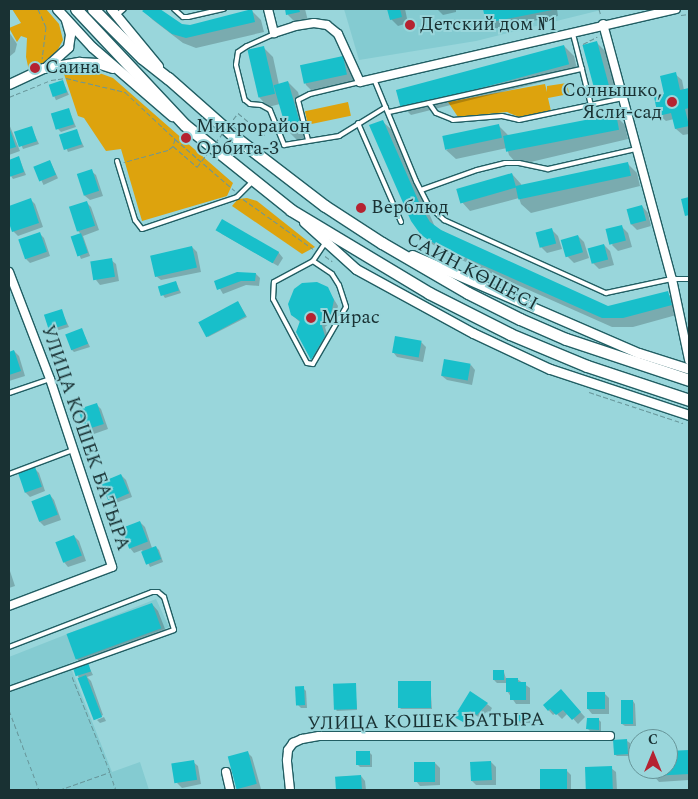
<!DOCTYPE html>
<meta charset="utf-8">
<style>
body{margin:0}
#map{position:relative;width:698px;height:799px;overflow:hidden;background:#99d6db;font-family:Spectral,serif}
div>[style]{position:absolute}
.built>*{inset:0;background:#84cbd1}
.green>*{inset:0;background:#dda30d;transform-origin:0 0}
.shadow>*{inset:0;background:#0003;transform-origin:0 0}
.building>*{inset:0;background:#18bfca;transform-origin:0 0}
.path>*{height:1px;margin-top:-0.5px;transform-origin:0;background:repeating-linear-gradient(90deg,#67969a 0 5px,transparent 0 7.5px)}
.roads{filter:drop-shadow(1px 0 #215e63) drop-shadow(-1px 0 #215e63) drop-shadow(0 1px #215e63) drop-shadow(0 -1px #215e63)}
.service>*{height:4px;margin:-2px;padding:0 2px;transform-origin:2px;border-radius:2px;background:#fff}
.minor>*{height:8px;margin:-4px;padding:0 4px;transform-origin:4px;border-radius:4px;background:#fff}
.tertiary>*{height:9px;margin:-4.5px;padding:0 4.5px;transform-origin:4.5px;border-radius:4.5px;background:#fff}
.primary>*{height:11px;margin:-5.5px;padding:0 5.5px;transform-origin:5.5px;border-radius:5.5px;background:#fff}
.path-bridge>*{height:1px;margin-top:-0.5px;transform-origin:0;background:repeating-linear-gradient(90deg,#67969a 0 5px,transparent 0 7.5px)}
.dots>*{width:14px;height:14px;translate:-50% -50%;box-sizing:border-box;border:2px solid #99d6db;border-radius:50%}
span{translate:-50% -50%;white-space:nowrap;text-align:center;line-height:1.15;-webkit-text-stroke:4px #99d6db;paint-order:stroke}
.poi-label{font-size:19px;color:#193133}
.left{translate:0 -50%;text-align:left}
.right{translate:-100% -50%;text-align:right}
.street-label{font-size:19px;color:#193133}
.frame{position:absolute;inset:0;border:10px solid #193133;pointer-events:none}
.north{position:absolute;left:628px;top:729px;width:50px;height:50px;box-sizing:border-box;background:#99d6db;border:1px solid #669498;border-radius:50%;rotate:0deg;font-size:14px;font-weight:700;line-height:20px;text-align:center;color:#193133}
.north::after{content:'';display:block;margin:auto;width:18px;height:22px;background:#b52331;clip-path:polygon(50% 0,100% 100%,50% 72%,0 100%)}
</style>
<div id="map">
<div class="built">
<div style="clip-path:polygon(344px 9px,605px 9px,476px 41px,359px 60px)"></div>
<div style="clip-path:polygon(156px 599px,169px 627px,69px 663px,112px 772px,140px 762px,149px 790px,9px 790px,9px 657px)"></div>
</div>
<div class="green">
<div style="clip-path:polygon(12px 9px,46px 9px,59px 24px,63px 40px,55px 55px,43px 66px,29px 71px,26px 57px,27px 38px,21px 36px,17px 42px,9px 28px,21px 23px)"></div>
<div style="clip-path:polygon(91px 70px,113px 78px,233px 183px,227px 196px,142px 221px,121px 149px,106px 151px,84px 118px,78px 116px,64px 74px)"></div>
<div style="clip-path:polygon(567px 83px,569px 94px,548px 98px,551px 111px,519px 117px,507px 112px,458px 117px,448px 102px,545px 84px,547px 92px,547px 86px)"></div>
<div style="left:348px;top:102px;width:14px;height:44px;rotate:78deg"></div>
<div style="clip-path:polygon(247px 198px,257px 201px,315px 247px,302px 254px,232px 206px,238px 199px)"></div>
</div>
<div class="shadow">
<div style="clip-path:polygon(147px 9px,158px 9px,181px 25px,190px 27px,252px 11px,261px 20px,264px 32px,196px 48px,183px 43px,153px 20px,144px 11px)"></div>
<div style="clip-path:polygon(286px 9px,305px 9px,308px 21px,297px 24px,288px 15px)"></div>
<div style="clip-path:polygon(389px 9px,405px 9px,408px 23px,398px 26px,391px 19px)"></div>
<div style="clip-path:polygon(437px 9px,456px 9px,456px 12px,443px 15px)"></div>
<div style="clip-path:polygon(484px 9px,557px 9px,558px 16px,493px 29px,487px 23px)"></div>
<div style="clip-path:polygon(9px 32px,17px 44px,15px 52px,9px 57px)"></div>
<div style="clip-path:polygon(597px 43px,606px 52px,618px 99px,606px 102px,596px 92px)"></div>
<div style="clip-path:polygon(564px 46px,574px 56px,578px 73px,411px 115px,401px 105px)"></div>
<div style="clip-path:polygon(264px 48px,273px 57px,279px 85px,288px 82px,298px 92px,310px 136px,297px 140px,287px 130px,280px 104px,268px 107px,259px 97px)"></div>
<div style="clip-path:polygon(342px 57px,352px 67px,356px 85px,315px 94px,306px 85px,301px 67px)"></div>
<div style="clip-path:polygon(675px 74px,682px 80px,684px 90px,689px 89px,689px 134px,683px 135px,676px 129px,674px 119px,666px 121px,659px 115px)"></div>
<div style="left:63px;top:81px;width:15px;height:14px;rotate:67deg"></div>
<div style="clip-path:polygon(69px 110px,76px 127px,61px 132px,58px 129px)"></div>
<div style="clip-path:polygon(615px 115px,625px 125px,628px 139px,518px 165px,509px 155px,507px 148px,456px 159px,446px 150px,499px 126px,508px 135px,509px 140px)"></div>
<div style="clip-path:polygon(383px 122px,393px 131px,435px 227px,467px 244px,608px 307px,667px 293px,677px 302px,680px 314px,633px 327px,612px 327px,448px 254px,432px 244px,422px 234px)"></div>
<div style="clip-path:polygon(9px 124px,20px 151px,9px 155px)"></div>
<div style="clip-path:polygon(31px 127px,39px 144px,23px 149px,16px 132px)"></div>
<div style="clip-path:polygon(76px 130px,84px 147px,68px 152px,61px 135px)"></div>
<div style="clip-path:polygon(19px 158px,26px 175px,13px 179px,9px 173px,9px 161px)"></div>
<div style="left:50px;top:161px;width:19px;height:16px;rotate:65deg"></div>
<div style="clip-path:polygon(627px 163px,637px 173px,640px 186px,531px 213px,521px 204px,519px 198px,470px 211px,461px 201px,512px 174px,521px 184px,523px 190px)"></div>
<div style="clip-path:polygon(91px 171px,96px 175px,103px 196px,90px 200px,85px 196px,78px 175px)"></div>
<div style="clip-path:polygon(31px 200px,35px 204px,43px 227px,18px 236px,13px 231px,9px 219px,9px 207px)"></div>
<div style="clip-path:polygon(86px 202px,91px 207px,99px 230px,83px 236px,90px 256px,81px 259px,72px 237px,81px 234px,78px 231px)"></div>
<div style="clip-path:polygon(642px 206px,648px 213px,651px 226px,637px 230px,631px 224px)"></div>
<div style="clip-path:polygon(223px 221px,279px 253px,283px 258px,278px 266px,222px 234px,218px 230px)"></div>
<div style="clip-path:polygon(622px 227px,628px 233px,632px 247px,618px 251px,612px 245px)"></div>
<div style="clip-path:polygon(551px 229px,558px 236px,562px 249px,547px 253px,541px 247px)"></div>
<div style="clip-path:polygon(40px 234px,44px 238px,50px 256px,30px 263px,26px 259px)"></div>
<div style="clip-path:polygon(578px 236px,584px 242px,589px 258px,574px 263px,567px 256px)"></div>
<div style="clip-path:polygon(604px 245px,610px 251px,614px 265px,599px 269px,593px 263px)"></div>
<div style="clip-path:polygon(192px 247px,197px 252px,201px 272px,161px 280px,156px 276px,152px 256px)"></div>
<div style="clip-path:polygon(111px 260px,116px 264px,119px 281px,100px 285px,96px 280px)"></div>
<div style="clip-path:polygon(237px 273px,256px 274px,260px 278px,259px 286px,246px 285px,223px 294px,216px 282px)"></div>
<div style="clip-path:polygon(176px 282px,181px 293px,165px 298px,163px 295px)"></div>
<div style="clip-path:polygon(327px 288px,338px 306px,335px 319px,325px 327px,329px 341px,316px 363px,297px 332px,301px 323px,292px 315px)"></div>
<div style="clip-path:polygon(238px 302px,247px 317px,208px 337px,207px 336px)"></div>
<div style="clip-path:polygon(61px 310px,69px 327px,53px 332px,51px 329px)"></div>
<div style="clip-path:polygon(82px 330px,90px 347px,74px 352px,71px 349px)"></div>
<div style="clip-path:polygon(421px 342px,426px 347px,423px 362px,397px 357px,393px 352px)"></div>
<div style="clip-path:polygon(14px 351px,19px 356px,25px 376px,9px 381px,9px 353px)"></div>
<div style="clip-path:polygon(471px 365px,475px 370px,472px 385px,447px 380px,442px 376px)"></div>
<div style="clip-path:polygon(96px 404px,101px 409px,108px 429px,91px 435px,86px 430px)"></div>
<div style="clip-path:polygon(35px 469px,39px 473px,45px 491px,30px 497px,25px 492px)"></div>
<div style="clip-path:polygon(121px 475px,126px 480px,132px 497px,113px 504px,108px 500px,102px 482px)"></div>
<div style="clip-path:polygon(50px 495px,54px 500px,61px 520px,44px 526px,39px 521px)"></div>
<div style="clip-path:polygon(140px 522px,145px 527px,152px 548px,156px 547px,159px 550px,163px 562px,150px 567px,142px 550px,134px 553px,130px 548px)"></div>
<div style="clip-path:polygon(74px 536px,79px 541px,86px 561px,68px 567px,64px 562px)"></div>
<div style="clip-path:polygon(9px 568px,15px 586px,9px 588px)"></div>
<div style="clip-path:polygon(152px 604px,158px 611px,167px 634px,87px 663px,93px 675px,87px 677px,91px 681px,103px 715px,96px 719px,78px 676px,83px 665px,76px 658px)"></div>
<div style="clip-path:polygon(504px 672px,506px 679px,517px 679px,530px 688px,530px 704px,516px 704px,507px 691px,507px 683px,497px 683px,494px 680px)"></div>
<div style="clip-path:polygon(430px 682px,432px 709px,400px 709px)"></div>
<div style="clip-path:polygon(355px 684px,357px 710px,337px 711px,336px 710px)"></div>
<div style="clip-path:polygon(303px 688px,306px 691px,307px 708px,301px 708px,298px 705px)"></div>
<div style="clip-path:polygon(604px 693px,609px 698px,609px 714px,592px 714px,588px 709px)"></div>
<div style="clip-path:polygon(565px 695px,585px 717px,578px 724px,568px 713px,562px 719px,556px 713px,553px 715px,544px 705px)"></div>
<div style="clip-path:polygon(633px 701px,635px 704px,636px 726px,625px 726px,622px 724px)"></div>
<div style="clip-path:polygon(487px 704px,492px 708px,489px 714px,486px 712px,482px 719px,475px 715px,468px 726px,456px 716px)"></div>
<div style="clip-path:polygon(527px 714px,530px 717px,530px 723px,520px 723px,517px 720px)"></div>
<div style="clip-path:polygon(104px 717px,106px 721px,100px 723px,97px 720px)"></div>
<div style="clip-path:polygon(598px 719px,601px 722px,601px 732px,591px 732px,588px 729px)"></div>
<div style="clip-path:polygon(627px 741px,630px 743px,630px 756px,617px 756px,614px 754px)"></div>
<div style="clip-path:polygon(689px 751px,689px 780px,659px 782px,653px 775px,652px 769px,668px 769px,668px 752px)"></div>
<div style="clip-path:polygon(247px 752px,252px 757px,261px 789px,238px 789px)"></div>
<div style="clip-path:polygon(369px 752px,372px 755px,372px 767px,360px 767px,357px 764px)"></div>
<div style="clip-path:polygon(193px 762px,198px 766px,201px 784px,182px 788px,177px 783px)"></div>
<div style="clip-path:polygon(491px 762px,496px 767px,496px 785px,476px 785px,472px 781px)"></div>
<div style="clip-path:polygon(435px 763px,440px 768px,440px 785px,420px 786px,416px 781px)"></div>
<div style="clip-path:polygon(611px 768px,616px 772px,617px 790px,587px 790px,586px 769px)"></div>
<div style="clip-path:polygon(566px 770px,571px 775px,571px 790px,542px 790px,541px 771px)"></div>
<div style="clip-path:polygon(361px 776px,365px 781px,366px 790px,337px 790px,336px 777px)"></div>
</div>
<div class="building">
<div style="clip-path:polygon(145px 9px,160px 9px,182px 24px,190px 25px,252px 9px,255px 22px,186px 38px,172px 34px,142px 11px)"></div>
<div style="clip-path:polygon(285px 9px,299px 9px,300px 12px,286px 15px)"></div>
<div style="clip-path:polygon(387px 9px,400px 9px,402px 17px,390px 20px)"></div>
<div style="clip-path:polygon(483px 9px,552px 9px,552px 10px,486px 23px)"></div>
<div style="left:597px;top:41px;width:50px;height:15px;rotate:75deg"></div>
<div style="left:564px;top:45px;width:20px;height:174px;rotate:75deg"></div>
<div style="left:264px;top:46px;width:49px;height:17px;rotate:77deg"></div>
<div style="left:343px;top:56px;width:19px;height:44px;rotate:78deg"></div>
<div style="clip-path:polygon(676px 72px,680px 90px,689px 88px,689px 108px,685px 109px,689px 126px,675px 129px,671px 113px,658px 116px,654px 97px,664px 94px,660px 76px)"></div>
<div style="left:63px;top:80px;width:13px;height:15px;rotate:72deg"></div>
<div style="left:288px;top:81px;width:48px;height:15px;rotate:74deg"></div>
<div style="left:69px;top:108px;width:17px;height:19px;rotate:73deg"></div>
<div style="left:616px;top:114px;width:16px;height:115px;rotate:79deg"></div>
<div style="clip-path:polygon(383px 120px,422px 209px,430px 222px,441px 230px,608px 306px,668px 291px,672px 305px,623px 318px,602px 318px,437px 245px,421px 235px,411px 221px,369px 125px)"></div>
<div style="left:499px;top:124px;width:14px;height:58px;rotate:78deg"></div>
<div style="left:32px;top:126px;width:16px;height:19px;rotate:72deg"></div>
<div style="clip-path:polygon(9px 127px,16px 147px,9px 149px)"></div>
<div style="left:77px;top:129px;width:16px;height:19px;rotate:72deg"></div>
<div style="clip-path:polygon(19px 156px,24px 172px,9px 177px,9px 160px)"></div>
<div style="left:50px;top:160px;width:16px;height:18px;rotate:68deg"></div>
<div style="left:628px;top:162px;width:14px;height:115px;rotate:78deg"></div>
<div style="left:92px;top:169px;width:23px;height:16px;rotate:72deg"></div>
<div style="left:512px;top:173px;width:15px;height:58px;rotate:74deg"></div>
<div style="clip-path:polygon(689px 197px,689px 215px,685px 216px,681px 199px)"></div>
<div style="clip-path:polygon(31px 198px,39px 223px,12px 232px,9px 223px,9px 206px)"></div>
<div style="left:87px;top:201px;width:26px;height:19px;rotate:72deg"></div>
<div style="left:642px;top:205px;width:16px;height:16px;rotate:75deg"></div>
<div style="left:222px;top:219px;width:66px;height:13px;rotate:30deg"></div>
<div style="left:622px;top:225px;width:16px;height:17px;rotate:76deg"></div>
<div style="left:552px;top:228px;width:16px;height:17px;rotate:75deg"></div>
<div style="left:40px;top:232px;width:21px;height:23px;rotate:71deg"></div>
<div style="left:81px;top:233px;width:21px;height:11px;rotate:71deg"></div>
<div style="left:578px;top:235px;width:18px;height:18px;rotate:74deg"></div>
<div style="left:604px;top:244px;width:16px;height:17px;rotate:75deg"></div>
<div style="left:192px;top:246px;width:22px;height:43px;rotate:77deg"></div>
<div style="left:112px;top:258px;width:19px;height:22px;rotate:81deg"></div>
<div style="clip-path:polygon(237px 272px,256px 273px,255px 281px,241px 281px,217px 290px,214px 281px)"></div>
<div style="left:176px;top:281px;width:10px;height:19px;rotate:73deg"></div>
<div style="clip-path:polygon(317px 282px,328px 287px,334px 300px,331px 314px,321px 323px,325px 336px,311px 360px,296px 332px,300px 321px,291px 315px,288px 304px,294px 289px,302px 283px)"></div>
<div style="left:238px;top:301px;width:17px;height:45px;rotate:62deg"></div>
<div style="left:62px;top:309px;width:16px;height:19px;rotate:72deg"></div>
<div style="left:82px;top:328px;width:17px;height:18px;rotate:69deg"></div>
<div style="left:395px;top:336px;width:27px;height:17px;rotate:10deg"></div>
<div style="clip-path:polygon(14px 350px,21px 371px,9px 375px,9px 352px)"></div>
<div style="left:444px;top:359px;width:27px;height:17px;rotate:10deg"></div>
<div style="left:97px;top:403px;width:22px;height:20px;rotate:72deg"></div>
<div style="left:35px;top:467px;width:21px;height:18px;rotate:71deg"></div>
<div style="left:121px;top:474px;width:21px;height:22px;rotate:67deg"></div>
<div style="left:50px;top:494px;width:22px;height:20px;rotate:69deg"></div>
<div style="left:140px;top:521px;width:22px;height:20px;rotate:69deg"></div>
<div style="left:74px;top:535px;width:22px;height:20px;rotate:69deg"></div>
<div style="left:156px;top:546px;width:14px;height:16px;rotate:69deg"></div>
<div style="left:152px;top:603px;width:27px;height:91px;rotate:70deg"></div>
<div style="left:88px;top:662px;width:10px;height:16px;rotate:73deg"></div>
<div style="left:493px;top:670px;width:11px;height:10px"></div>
<div style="left:86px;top:675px;width:45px;height:9px;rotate:69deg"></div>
<div style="clip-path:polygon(506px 678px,518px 678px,518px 682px,526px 682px,526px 700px,510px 700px,510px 692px,506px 692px)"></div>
<div style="left:431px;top:681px;width:27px;height:33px;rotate:90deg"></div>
<div style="left:356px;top:683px;width:26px;height:23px;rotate:88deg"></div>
<div style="left:304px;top:686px;width:19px;height:9px;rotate:87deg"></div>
<div style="clip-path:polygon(561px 689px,581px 712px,572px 720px,563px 710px,556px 715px,550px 709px,548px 711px,543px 705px)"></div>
<div style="clip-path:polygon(470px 691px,488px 703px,477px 715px,470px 711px,463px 722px,454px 717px)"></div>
<div style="left:587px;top:692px;width:18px;height:17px"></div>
<div style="left:621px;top:700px;width:12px;height:24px"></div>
<div style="left:516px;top:713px;width:11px;height:8px"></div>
<div style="clip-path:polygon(587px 718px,599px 718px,599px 730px,586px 729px)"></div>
<div style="left:627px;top:739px;width:15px;height:14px;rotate:86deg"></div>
<div style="clip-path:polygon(689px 750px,689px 774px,651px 776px,651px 769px,668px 769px,668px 751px)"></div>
<div style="left:248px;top:751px;width:34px;height:21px;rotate:75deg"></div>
<div style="left:356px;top:751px;width:14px;height:14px"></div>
<div style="left:194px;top:760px;width:20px;height:23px;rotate:81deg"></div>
<div style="left:491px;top:761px;width:19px;height:21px;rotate:87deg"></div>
<div style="left:414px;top:762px;width:21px;height:20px"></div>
<div style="left:612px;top:766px;width:24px;height:27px;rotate:88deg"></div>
<div style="left:540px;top:769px;width:27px;height:21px"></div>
<div style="left:361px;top:775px;width:15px;height:26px;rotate:86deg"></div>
</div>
<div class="path">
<div style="left:38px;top:9px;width:20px;rotate:66deg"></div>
<div style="left:46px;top:27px;width:32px;rotate:97deg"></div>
<div style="left:599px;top:9px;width:7px;rotate:74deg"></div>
<div style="left:681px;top:15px;width:8px;rotate:-7deg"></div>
<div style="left:583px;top:44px;width:16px;rotate:-27deg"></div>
<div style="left:9px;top:97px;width:45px;rotate:-22deg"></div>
<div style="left:51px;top:80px;width:15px;rotate:-8deg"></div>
<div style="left:66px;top:78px;width:61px;rotate:13.3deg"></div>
<div style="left:125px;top:92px;width:69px;rotate:43.2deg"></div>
<div style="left:175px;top:139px;width:7px;rotate:106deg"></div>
<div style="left:173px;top:146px;width:6px;rotate:141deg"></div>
<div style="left:168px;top:150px;width:46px;rotate:164.7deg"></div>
<div style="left:238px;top:113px;width:35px;rotate:40deg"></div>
<div style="left:175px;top:139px;width:79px;rotate:40.9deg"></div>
<div style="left:173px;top:146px;width:32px;rotate:41deg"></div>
<div style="left:243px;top:199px;width:86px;rotate:35.5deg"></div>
<div style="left:325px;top:256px;width:9px;rotate:36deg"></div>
<div style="left:589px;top:392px;width:99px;rotate:18.3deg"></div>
<div style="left:9px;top:710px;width:85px;rotate:69.4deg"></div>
<div style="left:110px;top:773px;width:18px;rotate:71deg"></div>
<div style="left:59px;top:790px;width:54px;rotate:-19.4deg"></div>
<div style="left:110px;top:772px;width:105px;rotate:-111.7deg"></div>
</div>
<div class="roads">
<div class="service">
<div style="left:174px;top:9px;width:12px;rotate:42deg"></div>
<div style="left:183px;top:17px;width:5px"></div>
<div style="left:188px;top:17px;width:37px;rotate:-13deg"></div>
<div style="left:117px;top:15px;width:9px;rotate:-41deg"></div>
<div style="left:274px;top:34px;width:30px;rotate:156deg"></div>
<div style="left:247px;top:46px;width:11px;rotate:146deg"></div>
<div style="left:238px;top:52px;width:13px;rotate:99deg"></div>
<div style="left:236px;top:65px;width:36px;rotate:76deg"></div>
<div style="left:245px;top:100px;width:6px;rotate:39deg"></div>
<div style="left:250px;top:104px;width:11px;rotate:5deg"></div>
<div style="left:261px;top:105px;width:10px;rotate:29deg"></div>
<div style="left:270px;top:110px;width:38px;rotate:68deg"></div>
<div style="left:284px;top:145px;width:56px;rotate:-9.3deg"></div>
<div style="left:339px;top:136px;width:55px;rotate:-31.7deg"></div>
<div style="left:573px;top:34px;width:73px;rotate:75.8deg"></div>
<div style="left:374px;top:79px;width:110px;rotate:67.6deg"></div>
<div style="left:416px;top:181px;width:28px;rotate:63deg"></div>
<div style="left:429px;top:206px;width:21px;rotate:43deg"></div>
<div style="left:444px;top:220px;width:178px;rotate:24.3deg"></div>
<div style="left:606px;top:293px;width:67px;rotate:-12deg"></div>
<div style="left:672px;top:279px;width:17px"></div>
<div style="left:429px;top:103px;width:12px;rotate:55deg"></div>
<div style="left:436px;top:113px;width:18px;rotate:22deg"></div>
<div style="left:453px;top:120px;width:49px;rotate:-4.7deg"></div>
<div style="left:502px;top:116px;width:17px;rotate:13deg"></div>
<div style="left:519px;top:120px;width:106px;rotate:-11.9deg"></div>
<div style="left:389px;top:112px;width:198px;rotate:-12.6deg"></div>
<div style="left:358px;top:123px;width:108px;rotate:66.5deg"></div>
<div style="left:308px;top:140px;width:41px;rotate:-104deg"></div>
<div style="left:298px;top:100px;width:13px;rotate:-27deg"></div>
<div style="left:310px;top:94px;width:51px;rotate:-13.5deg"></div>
<div style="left:117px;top:161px;width:62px;rotate:73deg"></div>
<div style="left:135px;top:220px;width:11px;rotate:52deg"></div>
<div style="left:142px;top:229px;width:100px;rotate:-18.6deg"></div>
<div style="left:237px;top:197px;width:23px;rotate:-45deg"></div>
<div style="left:421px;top:190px;width:59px;rotate:-19.7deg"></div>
<div style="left:477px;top:170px;width:29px;rotate:-14deg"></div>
<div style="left:505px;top:163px;width:14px"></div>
<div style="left:519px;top:163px;width:30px;rotate:12deg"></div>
<div style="left:548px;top:169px;width:90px;rotate:-12.8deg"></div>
<div style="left:313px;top:261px;width:23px;rotate:34deg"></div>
<div style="left:332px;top:274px;width:13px;rotate:58deg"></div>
<div style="left:339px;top:285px;width:23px;rotate:72deg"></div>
<div style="left:346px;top:307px;width:66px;rotate:120.1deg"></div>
<div style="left:313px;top:364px;width:6px;rotate:-171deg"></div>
<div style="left:307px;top:363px;width:72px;rotate:-118deg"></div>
<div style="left:273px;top:299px;width:17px;rotate:-87deg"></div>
<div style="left:274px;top:282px;width:44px;rotate:-28.3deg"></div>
<div style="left:313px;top:261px;width:23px;rotate:-56deg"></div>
<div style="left:9px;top:393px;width:43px;rotate:-18.9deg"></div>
<div style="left:9px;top:474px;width:68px;rotate:-20.6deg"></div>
<div style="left:9px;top:647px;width:153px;rotate:-21deg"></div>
<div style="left:152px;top:592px;width:6px"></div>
<div style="left:158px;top:592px;width:8px;rotate:40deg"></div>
<div style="left:164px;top:597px;width:34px;rotate:73deg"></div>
<div style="left:174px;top:630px;width:175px;rotate:160.3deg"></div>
</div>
<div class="minor">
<div style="left:268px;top:9px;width:25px;rotate:76deg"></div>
<div style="left:274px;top:33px;width:22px;rotate:-18deg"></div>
<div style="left:295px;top:26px;width:19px;rotate:-9deg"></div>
<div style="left:314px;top:23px;width:13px;rotate:9deg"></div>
<div style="left:327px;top:25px;width:14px;rotate:39deg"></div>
<div style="left:338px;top:34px;width:53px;rotate:65.4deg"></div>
<div style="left:360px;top:82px;width:324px;rotate:-13deg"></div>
<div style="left:603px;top:24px;width:264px;rotate:74.9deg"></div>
<div style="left:672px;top:279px;width:83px;rotate:78.1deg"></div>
<div style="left:9px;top:272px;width:115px;rotate:69deg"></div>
<div style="left:50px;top:379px;width:198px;rotate:71.7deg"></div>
<div style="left:112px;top:567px;width:110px;rotate:159.3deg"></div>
<div style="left:226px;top:772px;width:18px;rotate:77deg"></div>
<div style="left:290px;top:790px;width:30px;rotate:-96deg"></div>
<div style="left:287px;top:760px;width:10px;rotate:-84deg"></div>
<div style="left:288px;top:750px;width:9px;rotate:-54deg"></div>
<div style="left:293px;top:743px;width:10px;rotate:-24deg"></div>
<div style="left:302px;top:739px;width:17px;rotate:-10deg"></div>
<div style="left:319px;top:736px;width:291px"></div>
</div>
<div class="tertiary">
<div style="left:57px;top:9px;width:52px;rotate:47.4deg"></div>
<div style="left:92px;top:47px;width:106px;rotate:40.8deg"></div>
<div style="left:111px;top:9px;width:74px;rotate:50.5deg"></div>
<div style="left:46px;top:67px;width:30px;rotate:-42deg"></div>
<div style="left:68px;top:47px;width:13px;rotate:-81deg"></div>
<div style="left:70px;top:34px;width:15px;rotate:-106deg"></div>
<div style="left:9px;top:84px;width:38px;rotate:-25deg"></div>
<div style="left:44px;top:68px;width:36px;rotate:-10deg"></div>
<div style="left:79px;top:62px;width:18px;rotate:3deg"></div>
<div style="left:97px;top:63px;width:16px;rotate:18deg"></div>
<div style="left:304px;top:222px;width:70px;rotate:42.1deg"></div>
<div style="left:356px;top:269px;width:133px;rotate:28.7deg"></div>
<div style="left:473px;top:333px;width:85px;rotate:25.1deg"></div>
<div style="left:550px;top:369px;width:146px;rotate:18.3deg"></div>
<div style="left:412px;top:255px;width:247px;rotate:23.4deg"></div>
<div style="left:639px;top:353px;width:52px;rotate:17.7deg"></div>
</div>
<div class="primary">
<div style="left:76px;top:9px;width:159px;rotate:46.8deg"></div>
<div style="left:185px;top:125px;width:136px;rotate:38.7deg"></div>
<div style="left:291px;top:210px;width:161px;rotate:31deg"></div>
<div style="left:429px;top:293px;width:91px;rotate:26.8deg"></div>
<div style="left:510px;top:334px;width:83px;rotate:22.6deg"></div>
<div style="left:587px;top:366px;width:108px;rotate:18.4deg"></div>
<div style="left:93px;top:9px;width:69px;rotate:45deg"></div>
<div style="left:142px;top:58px;width:33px;rotate:38deg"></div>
<div style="left:168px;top:78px;width:89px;rotate:41.4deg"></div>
<div style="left:235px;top:137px;width:113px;rotate:37.5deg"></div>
<div style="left:325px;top:206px;width:68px;rotate:33deg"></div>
<div style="left:382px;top:243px;width:99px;rotate:30.2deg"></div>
<div style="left:468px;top:293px;width:58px;rotate:26.6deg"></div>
<div style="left:520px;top:319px;width:50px;rotate:23.5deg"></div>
<div style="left:566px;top:339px;width:130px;rotate:18.4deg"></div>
</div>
</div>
<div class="path-bridge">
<div style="left:197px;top:167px;width:68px;rotate:-52.8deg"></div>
</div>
<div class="dots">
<div style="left:410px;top:25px;background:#b52331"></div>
<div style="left:35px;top:68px;background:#b52331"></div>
<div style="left:672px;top:102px;background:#b52331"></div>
<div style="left:186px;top:138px;background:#b52331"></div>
<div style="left:361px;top:208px;background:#b52331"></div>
<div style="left:311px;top:318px;background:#b52331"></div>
</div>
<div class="poi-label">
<span class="left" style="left:420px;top:25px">Детский дом №1</span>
<span class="left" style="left:45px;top:68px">Саина</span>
<span class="right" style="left:662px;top:102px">Солнышко,<br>Ясли-сад</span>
<span class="left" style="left:196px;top:138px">Микрорайон<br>Орбита-3</span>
<span class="left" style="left:371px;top:208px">Верблюд</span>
<span class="left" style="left:321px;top:318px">Мирас</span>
</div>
<div class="street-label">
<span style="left:472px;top:272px;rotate:28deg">САИН КӨШЕСІ</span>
<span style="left:85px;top:438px;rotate:71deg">УЛИЦА КОШЕК БАТЫРА</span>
<span style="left:426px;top:722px;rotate:-1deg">УЛИЦА КОШЕК БАТЫРА</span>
</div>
<div class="frame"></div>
<div class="north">С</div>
</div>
